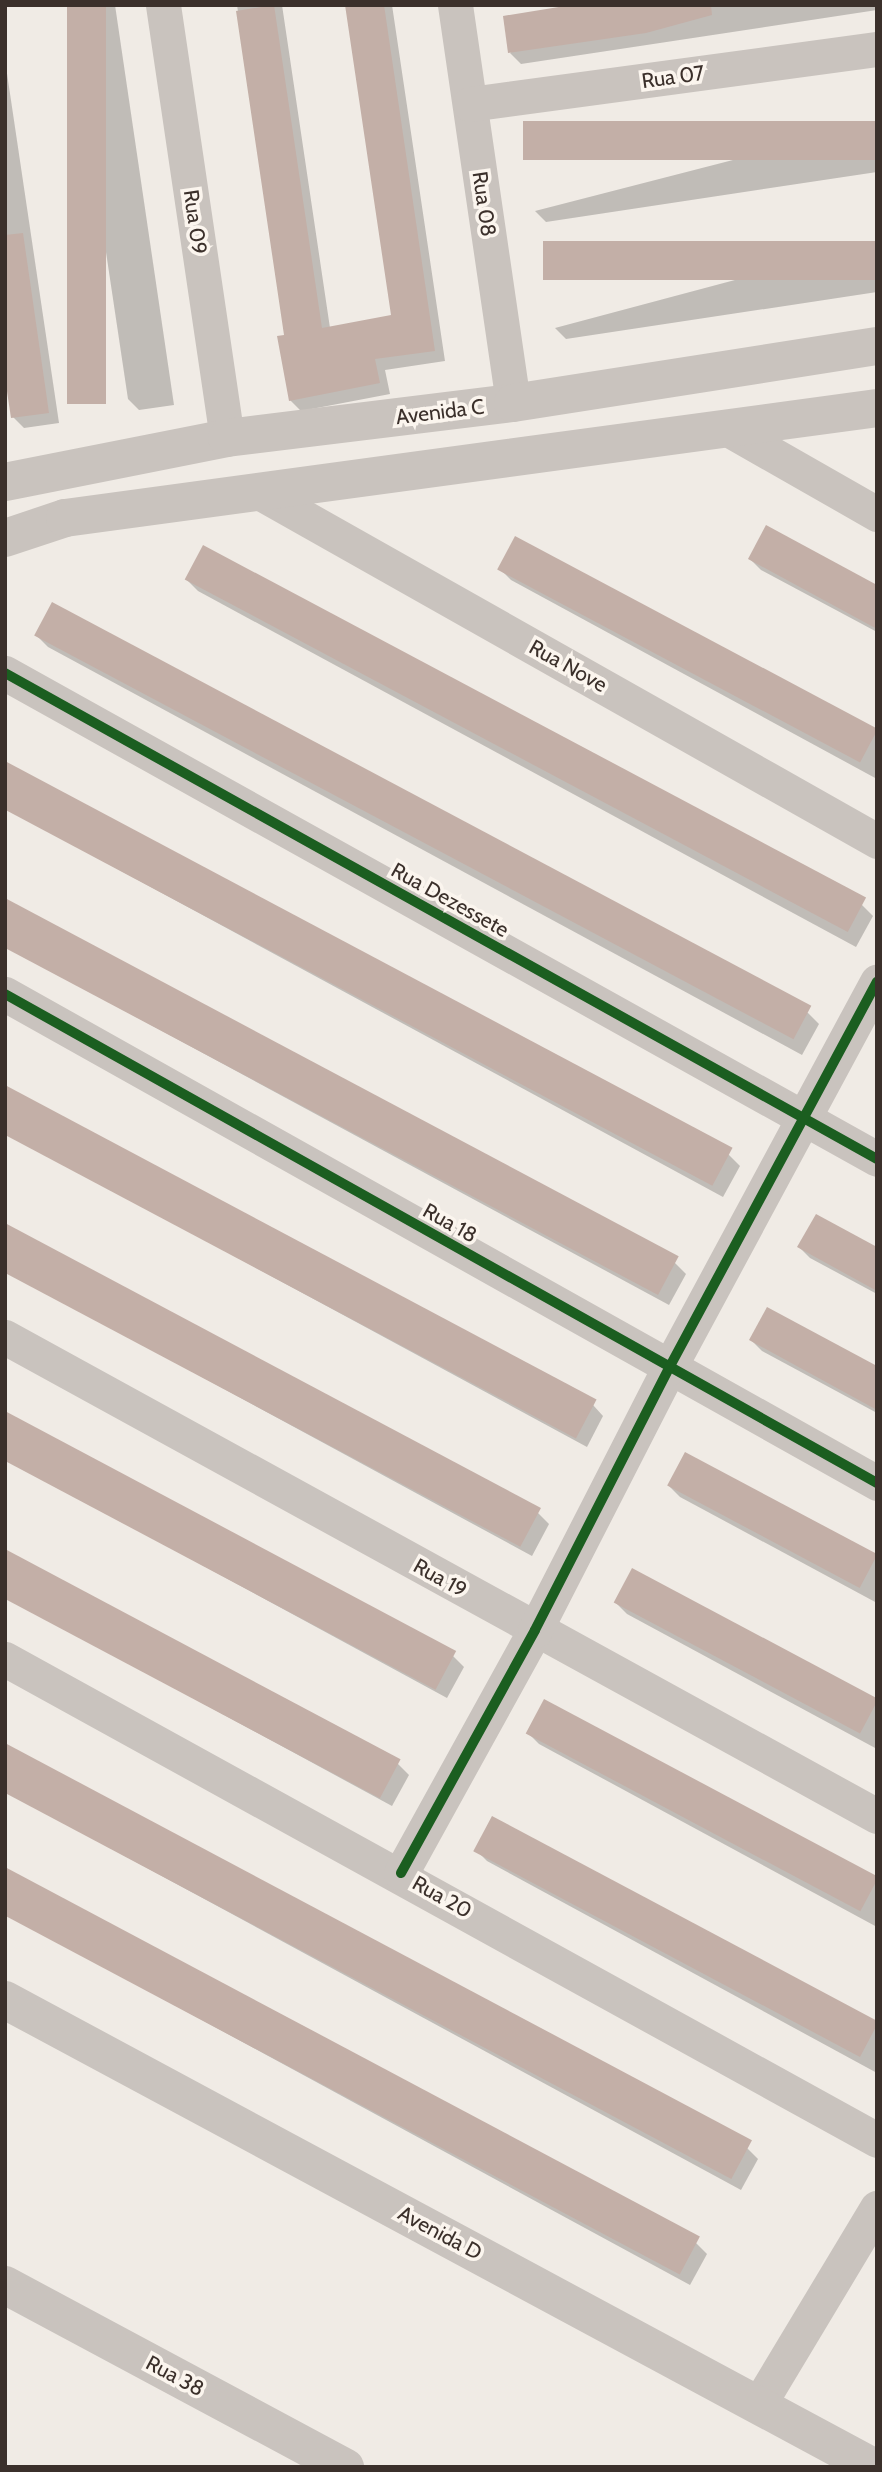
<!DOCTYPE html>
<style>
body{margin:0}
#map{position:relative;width:882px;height:2472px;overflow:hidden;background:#f0ebe5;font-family:Cabin,sans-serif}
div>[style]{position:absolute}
.shadow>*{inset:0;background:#0003}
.building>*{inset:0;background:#c3afa7;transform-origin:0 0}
.minor>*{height:35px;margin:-17.5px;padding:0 17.5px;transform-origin:17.5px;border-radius:17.5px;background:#c9c3be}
.tertiary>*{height:38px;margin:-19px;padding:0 19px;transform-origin:19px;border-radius:19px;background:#c9c3be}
.cycleway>*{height:10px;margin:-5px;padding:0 5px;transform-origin:5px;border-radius:5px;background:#1b5e20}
span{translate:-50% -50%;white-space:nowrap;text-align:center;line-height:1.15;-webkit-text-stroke:7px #fbf5ee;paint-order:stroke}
.street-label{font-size:21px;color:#3b302b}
.frame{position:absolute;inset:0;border:7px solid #3b302b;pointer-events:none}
</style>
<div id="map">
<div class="shadow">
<div style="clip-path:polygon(69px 5px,115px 5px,174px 405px,139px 410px,128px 399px)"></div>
<div style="clip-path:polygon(237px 5px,282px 5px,330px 328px,393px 317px,347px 5px,392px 5px,445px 361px,385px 370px,390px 394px,301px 411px,290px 400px,286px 336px)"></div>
<div style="clip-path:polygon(582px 5px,877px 5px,877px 10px,521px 64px,510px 53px)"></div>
<div style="clip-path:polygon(5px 60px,59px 423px,24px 428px,13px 417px,5px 366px)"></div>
<div style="clip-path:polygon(877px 123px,877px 172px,546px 222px,535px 211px)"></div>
<div style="clip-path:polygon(877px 242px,877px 292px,566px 339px,555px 328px)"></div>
<div style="clip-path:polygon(750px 559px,877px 587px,877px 632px,761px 570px)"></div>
<div style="clip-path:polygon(500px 569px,877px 733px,877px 779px,511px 580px)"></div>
<div style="clip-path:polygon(187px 580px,862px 905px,873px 916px,856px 947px,198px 591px)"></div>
<div style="clip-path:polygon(37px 636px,808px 1013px,819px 1024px,802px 1055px,48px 647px)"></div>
<div style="clip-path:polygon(5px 763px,729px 1155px,740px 1166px,723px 1197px,5px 808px)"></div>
<div style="clip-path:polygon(5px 900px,675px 1263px,686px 1274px,669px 1305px,5px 946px)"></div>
<div style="clip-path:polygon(5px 1087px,593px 1405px,603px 1416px,587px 1447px,5px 1132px)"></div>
<div style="clip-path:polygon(5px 1225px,538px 1513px,549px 1524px,532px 1556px,5px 1270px)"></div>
<div style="clip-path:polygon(799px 1247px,877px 1249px,877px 1294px,810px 1258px)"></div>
<div style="clip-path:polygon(751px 1340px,877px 1368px,877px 1413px,762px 1351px)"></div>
<div style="clip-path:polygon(5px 1413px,453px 1656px,464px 1667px,447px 1698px,5px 1458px)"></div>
<div style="clip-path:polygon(669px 1486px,877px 1558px,877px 1603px,680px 1497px)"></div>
<div style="clip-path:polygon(5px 1551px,398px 1764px,409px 1775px,392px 1806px,5px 1596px)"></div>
<div style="clip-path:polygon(616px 1603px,877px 1703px,877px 1749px,627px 1614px)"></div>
<div style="clip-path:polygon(528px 1733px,877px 1881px,877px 1927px,539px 1744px)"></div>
<div style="clip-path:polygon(5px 1746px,747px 2148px,758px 2159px,741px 2190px,5px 1791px)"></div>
<div style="clip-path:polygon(476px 1850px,877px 2027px,877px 2073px,487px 1861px)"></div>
<div style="clip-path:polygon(5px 1868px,696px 2243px,707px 2254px,690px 2285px,5px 1913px)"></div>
</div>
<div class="building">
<div style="left:67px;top:5px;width:39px;height:399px"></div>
<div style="clip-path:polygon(274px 5px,322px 328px,391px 315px,345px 5px,384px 5px,435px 351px,375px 359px,380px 383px,289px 401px,277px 336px,284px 335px,236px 11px)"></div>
<div style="clip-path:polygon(571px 5px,711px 5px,712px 15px,646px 33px,508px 53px,503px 16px)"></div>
<div style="left:877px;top:121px;width:39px;height:354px;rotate:90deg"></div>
<div style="clip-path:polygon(23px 233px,49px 413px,11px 418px,5px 378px,5px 235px)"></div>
<div style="left:877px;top:241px;width:39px;height:334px;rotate:90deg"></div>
<div style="clip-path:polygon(766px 525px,877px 585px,877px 629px,748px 559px)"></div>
<div style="left:515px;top:536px;width:411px;height:38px;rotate:28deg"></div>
<div style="left:203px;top:545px;width:751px;height:39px;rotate:28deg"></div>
<div style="left:52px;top:602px;width:860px;height:38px;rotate:28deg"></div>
<div style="left:5px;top:761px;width:824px;height:43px;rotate:28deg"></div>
<div style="left:5px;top:898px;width:763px;height:44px;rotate:28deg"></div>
<div style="left:5px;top:1085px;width:670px;height:44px;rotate:28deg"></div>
<div style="clip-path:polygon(816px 1214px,877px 1247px,877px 1291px,797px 1247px)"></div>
<div style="left:5px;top:1223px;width:607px;height:44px;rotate:28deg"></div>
<div style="clip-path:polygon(767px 1307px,877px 1366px,877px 1410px,749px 1340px)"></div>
<div style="left:5px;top:1411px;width:511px;height:44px;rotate:28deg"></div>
<div style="left:685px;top:1452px;width:218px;height:38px;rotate:28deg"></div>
<div style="left:5px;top:1549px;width:448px;height:44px;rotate:28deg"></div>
<div style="left:632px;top:1568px;width:279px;height:39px;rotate:28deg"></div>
<div style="left:544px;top:1699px;width:379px;height:39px;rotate:28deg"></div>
<div style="left:5px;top:1743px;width:846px;height:44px;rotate:28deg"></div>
<div style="left:492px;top:1816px;width:438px;height:40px;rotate:28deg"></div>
<div style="left:5px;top:1867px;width:787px;height:43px;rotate:28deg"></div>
</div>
<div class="minor">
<div style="left:163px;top:5px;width:438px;rotate:81.6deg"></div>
<div style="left:455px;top:5px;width:402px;rotate:81.7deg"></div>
<div style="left:470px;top:104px;width:411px;rotate:-7.7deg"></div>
<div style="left:728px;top:429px;width:172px;rotate:29.7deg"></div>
<div style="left:259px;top:492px;width:710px;rotate:29.45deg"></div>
<div style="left:5px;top:673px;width:998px;rotate:29.13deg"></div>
<div style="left:5px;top:994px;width:1000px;rotate:29.28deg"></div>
<div style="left:5px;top:1337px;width:995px;rotate:28.78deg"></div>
<div style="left:5px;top:1659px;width:996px;rotate:28.88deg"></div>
<div style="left:401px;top:1873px;width:277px;rotate:-61.1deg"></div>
<div style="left:535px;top:1630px;width:294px;rotate:-62.9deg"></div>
<div style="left:669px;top:1368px;width:439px;rotate:-61.7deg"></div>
<div style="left:759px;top:2404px;width:229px;rotate:-59deg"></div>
</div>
<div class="tertiary">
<div style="left:5px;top:482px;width:226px;rotate:-11.2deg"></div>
<div style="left:227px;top:438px;width:288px;rotate:-7deg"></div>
<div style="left:513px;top:403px;width:368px;rotate:-8.9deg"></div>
<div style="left:5px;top:538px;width:63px;rotate:-18.4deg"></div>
<div style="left:65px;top:518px;width:819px;rotate:-7.71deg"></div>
<div style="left:5px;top:2000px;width:986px;rotate:28.28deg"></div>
<div style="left:5px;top:2285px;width:386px;rotate:28.2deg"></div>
</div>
<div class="cycleway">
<div style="left:5px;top:673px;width:998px;rotate:29.13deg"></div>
<div style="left:5px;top:994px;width:1000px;rotate:29.28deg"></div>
<div style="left:401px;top:1873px;width:277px;rotate:-61.1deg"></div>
<div style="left:535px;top:1630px;width:294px;rotate:-62.9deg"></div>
<div style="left:669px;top:1368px;width:439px;rotate:-61.7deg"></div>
</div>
<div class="street-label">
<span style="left:673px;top:77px;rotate:-8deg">Rua 07</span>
<span style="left:484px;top:204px;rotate:82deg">Rua 08</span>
<span style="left:195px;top:222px;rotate:82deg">Rua 09</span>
<span style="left:440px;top:412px;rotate:-7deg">Avenida C</span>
<span style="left:568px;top:666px;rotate:29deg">Rua Nove</span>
<span style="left:450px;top:900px;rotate:29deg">Rua Dezessete</span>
<span style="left:450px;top:1223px;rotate:29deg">Rua 18</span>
<span style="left:440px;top:1578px;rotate:29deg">Rua 19</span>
<span style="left:442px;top:1897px;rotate:29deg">Rua 20</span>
<span style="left:440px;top:2233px;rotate:28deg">Avenida D</span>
<span style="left:175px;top:2376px;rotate:28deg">Rua 38</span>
</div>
<div class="frame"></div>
</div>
